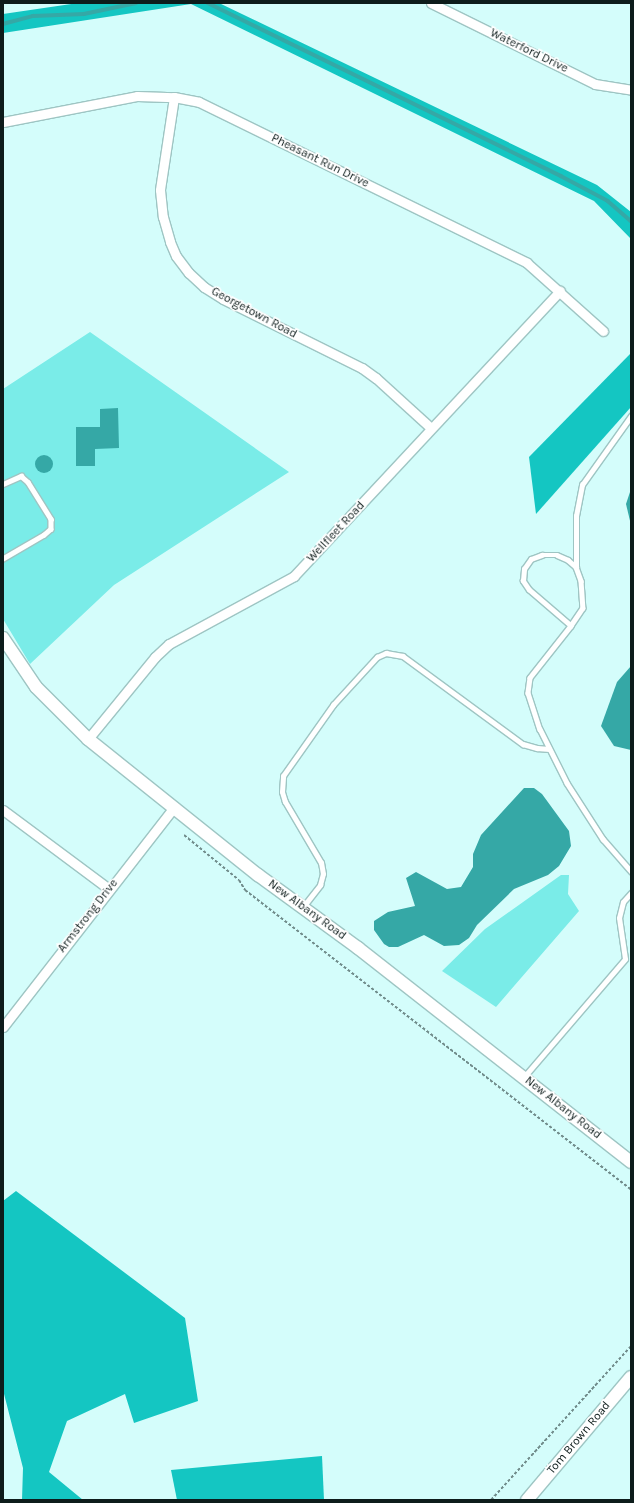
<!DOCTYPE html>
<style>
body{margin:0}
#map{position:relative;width:634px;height:1503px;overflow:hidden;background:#d4fdfb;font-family:Karla,sans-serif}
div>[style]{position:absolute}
.green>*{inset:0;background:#7aece8}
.forest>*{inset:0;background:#14c6c2}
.water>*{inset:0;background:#35a8a6}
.round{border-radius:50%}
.stream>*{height:3.5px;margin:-1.75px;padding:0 1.75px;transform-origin:1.75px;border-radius:1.75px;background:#35a8a6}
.path>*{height:2px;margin-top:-1px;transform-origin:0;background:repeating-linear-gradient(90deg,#708b8a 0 3px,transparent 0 5px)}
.roads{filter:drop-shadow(1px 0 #9ec5c3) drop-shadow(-1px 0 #9ec5c3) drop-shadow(0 1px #9ec5c3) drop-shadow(0 -1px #9ec5c3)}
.service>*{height:4.5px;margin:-2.25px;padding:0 2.25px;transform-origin:2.25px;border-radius:2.25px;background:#fff}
.minor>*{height:9px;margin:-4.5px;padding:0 4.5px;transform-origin:4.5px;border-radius:4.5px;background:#fff}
.tertiary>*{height:12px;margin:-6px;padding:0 6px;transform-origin:6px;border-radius:6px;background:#fff}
span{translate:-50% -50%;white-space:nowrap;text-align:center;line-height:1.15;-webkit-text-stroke:3.5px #fff;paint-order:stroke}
.street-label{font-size:12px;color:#0d1c1b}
.frame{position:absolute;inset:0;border:4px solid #0d1c1b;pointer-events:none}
</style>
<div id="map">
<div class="green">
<div style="clip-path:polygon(90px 332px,289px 472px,114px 585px,30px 664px,3px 619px,3px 389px)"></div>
<div style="clip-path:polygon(561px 875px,569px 875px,568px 894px,579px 911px,496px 1007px,442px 971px,485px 929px)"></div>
</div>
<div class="forest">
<div style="clip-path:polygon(78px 3px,219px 3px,597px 185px,631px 212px,631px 239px,594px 201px,191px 4px,3px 33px,3px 14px)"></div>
<div style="clip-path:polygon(631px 353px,631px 407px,536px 514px,529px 457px)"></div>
<div style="clip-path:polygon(16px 1191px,185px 1318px,198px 1401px,134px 1423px,125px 1394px,67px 1421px,49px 1472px,83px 1500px,22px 1500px,23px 1468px,3px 1390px,3px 1201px)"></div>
<div style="clip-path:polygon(322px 1456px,324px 1500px,177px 1500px,171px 1470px)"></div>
</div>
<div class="water">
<div style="clip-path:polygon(118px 408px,119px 448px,95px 449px,95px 466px,76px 466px,76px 427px,100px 427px,100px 409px)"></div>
<div class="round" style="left:35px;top:455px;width:18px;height:18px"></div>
<div style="clip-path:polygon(631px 489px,631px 525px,626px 504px)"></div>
<div style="clip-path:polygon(631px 666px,631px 750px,614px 746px,601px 726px,617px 682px)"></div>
<div style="clip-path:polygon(524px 788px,534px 788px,542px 794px,569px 831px,571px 846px,559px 866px,548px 875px,514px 889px,477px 925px,469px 938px,459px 945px,444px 946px,424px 935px,398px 947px,389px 947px,384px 944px,374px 930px,374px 921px,388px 912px,415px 906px,406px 878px,416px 872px,447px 889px,461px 887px,473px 867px,473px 854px,481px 835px)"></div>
</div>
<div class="stream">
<div style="left:208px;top:3px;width:393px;rotate:26.1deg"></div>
<div style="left:561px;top:176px;width:53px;rotate:28deg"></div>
<div style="left:608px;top:201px;width:30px;rotate:41deg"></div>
<div style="left:3px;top:24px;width:31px;rotate:-15deg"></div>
<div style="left:33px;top:16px;width:51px;rotate:-2.2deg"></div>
<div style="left:84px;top:14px;width:53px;rotate:-11.9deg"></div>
</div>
<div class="path">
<div style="left:184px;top:835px;width:71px;rotate:39.3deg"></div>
<div style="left:239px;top:880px;width:12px;rotate:59deg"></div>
<div style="left:245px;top:890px;width:488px;rotate:37.8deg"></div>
<div style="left:491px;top:1500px;width:208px;rotate:-47.7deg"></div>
</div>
<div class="roads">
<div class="service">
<div style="left:3px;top:484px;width:20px;rotate:-24deg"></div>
<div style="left:21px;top:476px;width:9px;rotate:41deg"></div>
<div style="left:28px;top:482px;width:44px;rotate:58.1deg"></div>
<div style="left:51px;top:519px;width:10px;rotate:90deg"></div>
<div style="left:51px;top:529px;width:9px;rotate:139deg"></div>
<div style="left:44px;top:535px;width:48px;rotate:149.7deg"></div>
<div style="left:576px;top:567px;width:51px;rotate:-90deg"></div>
<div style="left:576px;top:516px;width:32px;rotate:-79deg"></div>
<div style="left:582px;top:485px;width:85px;rotate:-54.6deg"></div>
<div style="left:571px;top:626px;width:55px;rotate:-139.4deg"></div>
<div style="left:529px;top:590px;width:11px;rotate:-124deg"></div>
<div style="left:523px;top:581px;width:12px;rotate:-85deg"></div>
<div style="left:524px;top:569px;width:12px;rotate:-55deg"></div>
<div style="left:531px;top:559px;width:12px;rotate:-20deg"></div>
<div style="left:542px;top:555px;width:15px"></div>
<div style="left:557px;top:555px;width:12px;rotate:24deg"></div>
<div style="left:568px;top:560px;width:11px;rotate:41deg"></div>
<div style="left:576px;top:567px;width:15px;rotate:70deg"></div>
<div style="left:581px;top:581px;width:27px;rotate:86deg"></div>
<div style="left:583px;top:608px;width:22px;rotate:124deg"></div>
<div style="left:571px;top:626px;width:66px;rotate:128.3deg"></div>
<div style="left:530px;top:678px;width:15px;rotate:98deg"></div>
<div style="left:528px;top:693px;width:38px;rotate:72deg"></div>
<div style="left:540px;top:729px;width:60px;rotate:63.4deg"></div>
<div style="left:567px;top:783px;width:67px;rotate:57.3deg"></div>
<div style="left:603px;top:839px;width:43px;rotate:48.8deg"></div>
<div style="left:303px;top:907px;width:28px;rotate:-52deg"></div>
<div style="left:320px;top:885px;width:11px;rotate:-75deg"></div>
<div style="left:323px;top:874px;width:11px;rotate:-100deg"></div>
<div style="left:321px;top:863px;width:71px;rotate:-120.5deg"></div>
<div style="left:285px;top:802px;width:10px;rotate:-107deg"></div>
<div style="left:282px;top:792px;width:16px;rotate:-86deg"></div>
<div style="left:283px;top:776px;width:87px;rotate:-54.8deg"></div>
<div style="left:333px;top:705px;width:65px;rotate:-47.5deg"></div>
<div style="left:377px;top:657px;width:10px;rotate:-24deg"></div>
<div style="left:386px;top:653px;width:17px;rotate:10deg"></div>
<div style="left:403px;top:656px;width:149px;rotate:36.3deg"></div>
<div style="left:523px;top:744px;width:15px;rotate:16deg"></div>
<div style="left:537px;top:748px;width:12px;rotate:5deg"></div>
<div style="left:524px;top:1077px;width:155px;rotate:-49.4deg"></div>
<div style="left:625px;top:959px;width:41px;rotate:-98.3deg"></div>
<div style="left:619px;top:918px;width:16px;rotate:-76deg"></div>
<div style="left:623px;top:902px;width:12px;rotate:-48deg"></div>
</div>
<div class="minor">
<div style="left:431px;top:3px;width:183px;rotate:26.3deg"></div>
<div style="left:595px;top:84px;width:36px;rotate:9deg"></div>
<div style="left:174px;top:97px;width:94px;rotate:98.6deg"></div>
<div style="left:160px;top:190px;width:27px;rotate:84deg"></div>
<div style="left:163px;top:217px;width:26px;rotate:74deg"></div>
<div style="left:170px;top:242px;width:15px;rotate:67deg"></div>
<div style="left:176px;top:256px;width:21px;rotate:53deg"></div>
<div style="left:189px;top:273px;width:21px;rotate:43deg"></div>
<div style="left:204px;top:287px;width:22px;rotate:32deg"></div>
<div style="left:223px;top:299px;width:155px;rotate:26.4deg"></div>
<div style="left:362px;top:368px;width:17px;rotate:36deg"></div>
<div style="left:376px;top:378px;width:74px;rotate:42.3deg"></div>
<div style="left:3px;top:122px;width:136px;rotate:-11deg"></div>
<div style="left:137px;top:96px;width:37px;rotate:2deg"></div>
<div style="left:174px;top:97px;width:25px;rotate:11deg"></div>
<div style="left:199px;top:102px;width:365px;rotate:26.1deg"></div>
<div style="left:527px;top:263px;width:102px;rotate:41.8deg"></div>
<div style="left:88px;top:739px;width:106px;rotate:-50.7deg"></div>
<div style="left:155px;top:657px;width:19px;rotate:-43deg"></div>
<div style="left:169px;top:644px;width:142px;rotate:-28.5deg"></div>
<div style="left:294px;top:576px;width:390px;rotate:-47deg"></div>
<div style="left:3px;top:810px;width:132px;rotate:36.7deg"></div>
<div style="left:3px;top:1027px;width:279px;rotate:-52.1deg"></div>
</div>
<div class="tertiary">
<div style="left:3px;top:638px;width:59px;rotate:56deg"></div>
<div style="left:36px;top:687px;width:74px;rotate:45deg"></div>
<div style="left:88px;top:739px;width:218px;rotate:38.7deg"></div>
<div style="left:258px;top:875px;width:124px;rotate:36.1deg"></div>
<div style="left:358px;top:948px;width:347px;rotate:38.1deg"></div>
<div style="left:527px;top:1500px;width:161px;rotate:-49.8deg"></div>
</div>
</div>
<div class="street-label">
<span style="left:529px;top:51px;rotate:26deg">Waterford Drive</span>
<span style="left:320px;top:161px;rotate:26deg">Pheasant Run Drive</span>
<span style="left:254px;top:313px;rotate:28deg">Georgetown Road</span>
<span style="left:336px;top:532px;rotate:-47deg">Wellfleet Road</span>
<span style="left:307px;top:910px;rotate:36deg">New Albany Road</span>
<span style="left:88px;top:916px;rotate:-52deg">Armstrong Drive</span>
<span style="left:563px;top:1108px;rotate:38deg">New Albany Road</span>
<span style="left:579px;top:1438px;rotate:-50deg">Tom Brown Road</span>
</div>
<div class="frame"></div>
</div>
